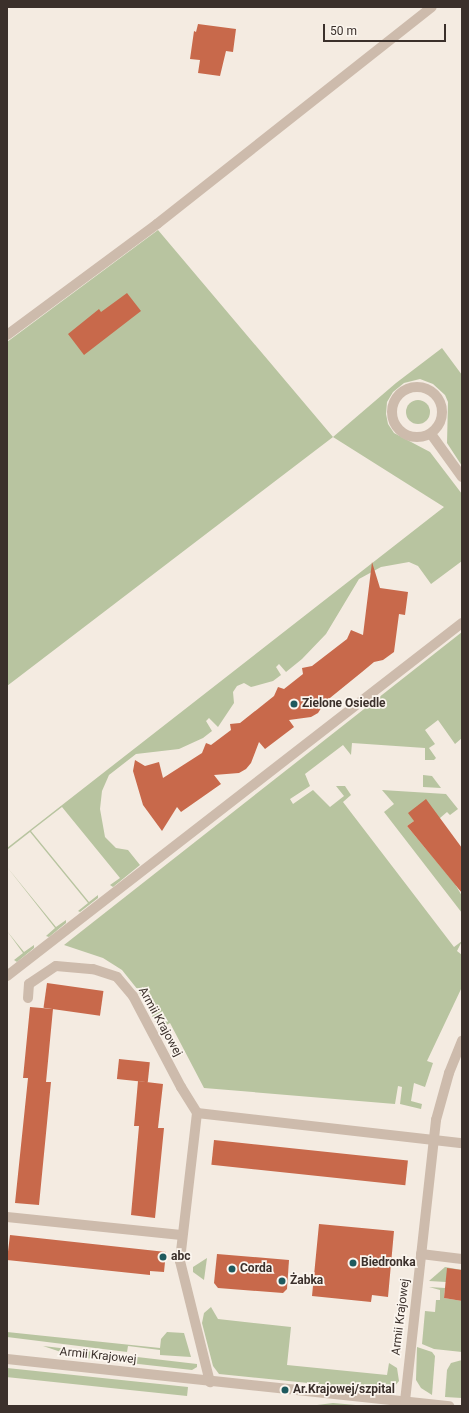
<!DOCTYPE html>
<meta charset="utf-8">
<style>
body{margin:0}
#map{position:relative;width:469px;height:1413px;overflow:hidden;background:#f4ebe1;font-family:Roboto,sans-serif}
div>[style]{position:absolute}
.green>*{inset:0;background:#b8c4a0;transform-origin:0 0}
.round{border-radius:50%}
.building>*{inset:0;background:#c8694b;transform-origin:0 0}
.street>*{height:10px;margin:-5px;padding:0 5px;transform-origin:5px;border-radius:5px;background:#cdbbac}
.street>.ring{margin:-5px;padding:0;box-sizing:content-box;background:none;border:10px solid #cdbbac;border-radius:50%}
.dots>*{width:11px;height:11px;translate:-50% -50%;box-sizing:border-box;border:2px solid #fbf5ee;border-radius:50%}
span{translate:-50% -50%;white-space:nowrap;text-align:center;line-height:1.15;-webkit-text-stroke:3.5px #fbf5ee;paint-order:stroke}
.poi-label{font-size:12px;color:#3b302b;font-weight:700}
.left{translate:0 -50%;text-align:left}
.street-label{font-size:12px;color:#3b302b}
.frame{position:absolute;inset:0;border:8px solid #3b302b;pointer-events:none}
.scale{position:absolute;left:323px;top:24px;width:123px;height:18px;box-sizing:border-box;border:2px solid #3b302b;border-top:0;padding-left:5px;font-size:12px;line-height:14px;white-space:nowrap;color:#3b302b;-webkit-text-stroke:3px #fbf5ee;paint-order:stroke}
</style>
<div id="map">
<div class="green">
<div style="clip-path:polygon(158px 230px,333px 437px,396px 383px,442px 348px,462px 375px,462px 466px,447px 443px,448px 402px,445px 395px,433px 384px,420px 379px,404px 383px,393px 392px,387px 402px,386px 414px,388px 424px,394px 433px,430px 452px,462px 494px,462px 561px,431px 584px,418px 566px,409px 562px,381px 567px,359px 579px,326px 634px,302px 659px,286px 672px,279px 664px,276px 667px,281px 675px,273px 681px,251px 687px,244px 683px,237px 686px,233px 692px,234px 703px,218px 727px,209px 718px,206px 721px,212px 731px,203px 738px,179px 749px,136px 754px,109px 775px,102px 791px,100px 809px,105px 837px,116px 848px,128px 850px,140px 865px,113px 887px,110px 885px,120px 878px,62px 807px,31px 831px,89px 902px,98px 895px,98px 898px,80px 912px,78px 911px,88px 903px,30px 832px,7px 850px,7px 848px,444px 507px,333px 437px,7px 686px,7px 342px)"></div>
<div class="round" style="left:406px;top:400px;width:24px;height:24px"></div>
<div style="clip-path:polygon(462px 632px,462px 738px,455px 744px,438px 720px,425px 730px,435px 744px,429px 748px,436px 758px,434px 760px,425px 760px,425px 748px,352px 743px,351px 755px,343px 745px,305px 774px,310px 786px,290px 799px,293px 804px,313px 790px,330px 807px,344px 796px,336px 786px,345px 786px,351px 795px,343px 802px,454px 947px,462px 941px,457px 951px,462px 955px,462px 987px,427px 1061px,433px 1063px,425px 1087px,414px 1083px,411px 1101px,422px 1104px,421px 1109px,400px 1104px,402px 1087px,398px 1086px,395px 1104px,204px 1088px,170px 1023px,159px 1029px,138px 990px,122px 970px,103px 958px,64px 945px)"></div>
<div style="clip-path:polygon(423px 775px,432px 776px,441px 788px,423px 787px)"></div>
<div style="clip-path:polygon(382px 790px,446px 794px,458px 809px,450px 815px,447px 812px,440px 818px,414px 821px,407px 826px,455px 884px,462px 896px,462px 913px,384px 812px,394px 804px)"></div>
<div style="clip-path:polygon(7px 867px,56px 927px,66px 920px,66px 923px,49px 937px,46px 936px,55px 928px)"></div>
<div style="clip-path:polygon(7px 931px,24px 952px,34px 945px,34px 948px,17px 962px,14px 960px,23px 953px)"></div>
<div style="clip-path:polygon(207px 1258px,204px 1280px,193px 1272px,193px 1267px)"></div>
<div style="clip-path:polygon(445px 1267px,462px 1270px,446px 1282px,429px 1281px)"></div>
<div style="clip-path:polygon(429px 1287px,445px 1288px,444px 1298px,462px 1301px,462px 1352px,434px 1349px,422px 1344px,425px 1311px,435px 1312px,436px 1300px,440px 1300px,440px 1290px)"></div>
<div style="clip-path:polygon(211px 1307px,218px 1319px,291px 1327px,287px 1365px,387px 1375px,389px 1363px,397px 1368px,399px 1381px,393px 1388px,387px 1391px,219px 1374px,213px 1366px,202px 1323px,204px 1313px)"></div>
<div style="clip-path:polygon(7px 1332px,160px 1348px,161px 1339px,167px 1332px,184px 1333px,191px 1357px,160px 1355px,160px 1350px,128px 1346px,127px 1352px,7px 1337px)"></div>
<div style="clip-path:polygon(43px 1346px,197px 1364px,197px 1367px,192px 1370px,76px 1357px)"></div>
<div style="clip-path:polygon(417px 1347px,432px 1352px,435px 1356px,432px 1395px,421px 1388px,416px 1380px)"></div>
<div style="clip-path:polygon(462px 1360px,462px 1398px,445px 1397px,447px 1370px,451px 1363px)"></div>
<div style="left:7px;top:1368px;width:182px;height:9px;rotate:6deg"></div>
<div style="clip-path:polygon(333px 1403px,367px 1406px,309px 1406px)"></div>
</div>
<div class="building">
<div style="clip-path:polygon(198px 24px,236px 29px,233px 52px,226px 51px,220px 76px,198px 73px,200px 60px,190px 59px,194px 31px,196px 32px)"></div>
<div style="clip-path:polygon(127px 293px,141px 311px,84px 355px,68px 334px,99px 309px,101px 312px)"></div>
<div style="clip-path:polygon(372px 562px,380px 588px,408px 592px,405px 615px,399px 614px,394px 652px,383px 660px,374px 662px,362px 672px,325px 702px,318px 713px,311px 717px,289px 720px,294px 727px,265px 749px,259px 742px,251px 763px,246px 769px,239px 773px,214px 775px,221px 784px,181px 812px,177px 807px,162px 831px,143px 805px,133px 771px,135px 760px,145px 766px,159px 762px,163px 778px,202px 753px,206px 743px,211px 745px,231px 730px,230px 724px,240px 723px,274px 696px,278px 687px,284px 689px,303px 674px,302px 668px,312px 666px,347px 639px,351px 630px,363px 635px)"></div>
<div style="clip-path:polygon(426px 799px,462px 848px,462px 893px,407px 826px,414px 821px,408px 813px)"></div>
<div style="left:47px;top:983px;width:57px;height:25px;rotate:8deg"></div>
<div style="clip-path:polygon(30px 1007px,53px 1009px,46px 1082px,51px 1082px,39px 1205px,15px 1203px,28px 1078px,23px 1078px)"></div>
<div style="left:119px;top:1059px;width:31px;height:20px;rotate:6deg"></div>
<div style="clip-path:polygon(138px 1081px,163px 1084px,158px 1128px,164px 1128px,155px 1218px,131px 1215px,139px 1126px,134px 1126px)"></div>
<div style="left:214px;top:1140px;width:195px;height:25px;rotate:6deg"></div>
<div style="clip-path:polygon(319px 1224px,394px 1231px,388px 1297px,372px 1295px,371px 1302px,312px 1296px)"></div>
<div style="clip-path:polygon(10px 1235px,166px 1252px,164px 1272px,150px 1271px,150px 1275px,7px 1260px)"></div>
<div style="clip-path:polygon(217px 1254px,289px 1260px,287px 1289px,283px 1293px,218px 1288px,214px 1283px)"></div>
<div style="clip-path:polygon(447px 1268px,462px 1270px,462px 1301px,444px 1298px)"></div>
</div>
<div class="street">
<div style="left:7px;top:335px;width:187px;rotate:-36.5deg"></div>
<div style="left:157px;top:224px;width:350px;rotate:-38.3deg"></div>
<div class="ring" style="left:392px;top:387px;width:40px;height:40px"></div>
<div style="left:431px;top:434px;width:53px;rotate:54.2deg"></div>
<div style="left:7px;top:976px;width:576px;rotate:-37.81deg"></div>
<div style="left:28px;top:998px;width:14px;rotate:-86deg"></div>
<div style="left:29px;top:984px;width:32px;rotate:-34deg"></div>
<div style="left:56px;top:966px;width:37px;rotate:5deg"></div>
<div style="left:93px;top:969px;width:25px;rotate:18deg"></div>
<div style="left:117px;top:977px;width:25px;rotate:50deg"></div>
<div style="left:133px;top:996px;width:103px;rotate:62.2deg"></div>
<div style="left:181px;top:1087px;width:31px;rotate:58deg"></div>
<div style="left:197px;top:1113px;width:149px;rotate:96.6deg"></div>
<div style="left:180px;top:1261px;width:125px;rotate:76.1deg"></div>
<div style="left:197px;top:1113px;width:267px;rotate:6.5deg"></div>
<div style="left:7px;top:1217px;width:175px;rotate:5.9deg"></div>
<div style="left:421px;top:1254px;width:41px;rotate:7deg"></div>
<div style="left:7px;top:1359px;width:445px;rotate:6.1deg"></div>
<div style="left:405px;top:1401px;width:283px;rotate:-83.7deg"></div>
<div style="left:436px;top:1120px;width:49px;rotate:-74.5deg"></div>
<div style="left:449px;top:1073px;width:35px;rotate:-68deg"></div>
</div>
<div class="dots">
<div style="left:294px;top:704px;background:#1f5a5e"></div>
<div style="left:163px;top:1257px;background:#1f5a5e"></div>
<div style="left:353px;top:1263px;background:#1f5a5e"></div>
<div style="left:232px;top:1269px;background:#1f5a5e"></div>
<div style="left:282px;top:1281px;background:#1f5a5e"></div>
<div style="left:285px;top:1390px;background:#1f5a5e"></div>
</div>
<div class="poi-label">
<span class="left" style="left:302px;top:704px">Zielone Osiedle</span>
<span class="left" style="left:171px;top:1257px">abc</span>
<span class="left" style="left:361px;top:1263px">Biedronka</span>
<span class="left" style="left:240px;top:1269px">Corda</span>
<span class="left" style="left:290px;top:1281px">Żabka</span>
<span class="left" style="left:293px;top:1390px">Ar.Krajowej/szpital</span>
</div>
<div class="street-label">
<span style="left:160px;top:1022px;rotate:61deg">Armii Krajowej</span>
<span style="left:401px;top:1317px;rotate:-83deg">Armii Krajowej</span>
<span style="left:98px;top:1356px;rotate:6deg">Armii Krajowej</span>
</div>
<div class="frame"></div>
<div class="scale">50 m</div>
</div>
